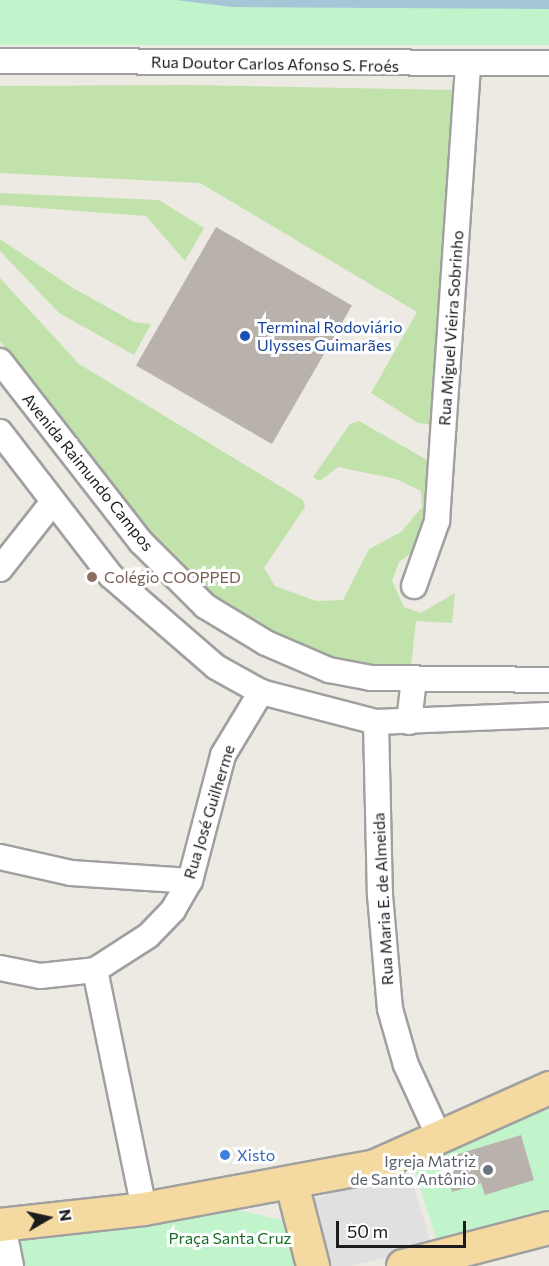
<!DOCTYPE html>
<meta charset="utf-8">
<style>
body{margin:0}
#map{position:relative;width:549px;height:1266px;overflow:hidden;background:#eceae2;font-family:Commissioner,sans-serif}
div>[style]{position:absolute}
.grass>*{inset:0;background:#c1e3ab}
.park>*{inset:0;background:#c1f4cb;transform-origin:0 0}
.parking>*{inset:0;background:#e0e0e0}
.water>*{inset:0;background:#a6c6d7}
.building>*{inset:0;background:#b9b2ac;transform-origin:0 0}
.roads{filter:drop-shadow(2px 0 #a0a0a0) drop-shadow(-2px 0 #a0a0a0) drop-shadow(0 2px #a0a0a0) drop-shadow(0 -2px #a0a0a0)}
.minor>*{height:24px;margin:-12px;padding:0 12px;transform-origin:12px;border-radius:12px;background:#fff}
.major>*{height:32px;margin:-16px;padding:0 16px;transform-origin:16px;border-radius:16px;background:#f4d9a0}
.dots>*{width:16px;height:16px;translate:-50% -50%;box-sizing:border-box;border:3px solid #fff;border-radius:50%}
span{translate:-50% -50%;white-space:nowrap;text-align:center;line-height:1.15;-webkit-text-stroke:6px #fff;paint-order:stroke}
.street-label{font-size:16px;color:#1c1c1c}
.transit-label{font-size:16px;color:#164399}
.left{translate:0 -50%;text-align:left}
.education-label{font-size:16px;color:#785e54}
.shop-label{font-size:16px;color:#366cbe}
.worship-label{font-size:16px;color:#5b616d}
.right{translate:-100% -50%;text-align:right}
.park-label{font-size:16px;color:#147025}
.north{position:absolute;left:18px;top:1188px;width:60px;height:60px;-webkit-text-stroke:4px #fff;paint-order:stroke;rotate:81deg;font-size:16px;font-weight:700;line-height:24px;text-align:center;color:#1c1c1c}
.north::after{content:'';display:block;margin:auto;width:21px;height:27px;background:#1c1c1c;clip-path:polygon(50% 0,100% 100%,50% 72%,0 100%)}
.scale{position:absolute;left:336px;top:1221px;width:130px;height:27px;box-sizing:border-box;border:3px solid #1c1c1c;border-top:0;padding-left:8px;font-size:18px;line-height:21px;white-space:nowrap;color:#1c1c1c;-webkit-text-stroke:4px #fff;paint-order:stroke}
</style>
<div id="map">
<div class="grass">
<div style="clip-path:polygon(187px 85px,453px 90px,461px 97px,435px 425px,418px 423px,371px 393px,417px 312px,200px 183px,0 173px,0 86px)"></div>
<div style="clip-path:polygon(0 193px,159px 200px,204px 228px,185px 261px,146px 216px,0 205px)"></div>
<div style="clip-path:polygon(0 239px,73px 288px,134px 322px,151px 324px,134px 355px,59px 313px,0 251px)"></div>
<div style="clip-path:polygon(0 278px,79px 364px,303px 500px,305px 507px,264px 568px,275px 586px,316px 601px,343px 600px,369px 549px,401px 532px,422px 507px,421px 491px,396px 479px,338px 467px,320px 481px,313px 477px,350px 424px,359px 421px,434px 464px,437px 498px,414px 551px,399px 562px,392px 581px,404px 607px,421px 613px,455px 593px,452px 623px,416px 621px,410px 675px,314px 653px,257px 628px,224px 607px,149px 536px,0 341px)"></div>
</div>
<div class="park">
<div style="left:0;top:0;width:549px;height:45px"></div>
<div style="clip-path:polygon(549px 1104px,549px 1218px,438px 1245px,415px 1171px,423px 1154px)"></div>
<div style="clip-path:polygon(233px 1209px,294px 1223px,299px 1266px,25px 1266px,19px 1235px)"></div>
</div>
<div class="parking">
<div style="clip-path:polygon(408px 1168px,432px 1246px,350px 1266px,329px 1266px,311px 1200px)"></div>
</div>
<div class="water">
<div style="clip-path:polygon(176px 0,549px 0,549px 9px,232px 7px)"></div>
</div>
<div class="building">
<div style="left:216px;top:227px;width:157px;height:160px;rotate:30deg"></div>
<div style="clip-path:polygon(521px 1135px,534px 1180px,485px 1195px,481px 1183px,452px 1192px,442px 1159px)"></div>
</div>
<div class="roads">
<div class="minor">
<div style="left:0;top:61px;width:549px;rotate:0.21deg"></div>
<div style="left:0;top:361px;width:229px;rotate:52.1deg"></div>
<div style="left:141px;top:542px;width:91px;rotate:45deg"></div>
<div style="left:205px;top:606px;width:71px;rotate:31.2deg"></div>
<div style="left:266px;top:643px;width:69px;rotate:23.2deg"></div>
<div style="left:329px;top:670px;width:43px;rotate:10.8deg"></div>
<div style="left:371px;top:678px;width:178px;rotate:0.6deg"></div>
<div style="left:0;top:432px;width:182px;rotate:52.4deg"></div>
<div style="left:111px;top:576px;width:139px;rotate:40.9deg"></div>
<div style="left:216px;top:667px;width:51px;rotate:29.1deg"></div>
<div style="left:261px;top:692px;width:119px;rotate:14.6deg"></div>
<div style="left:376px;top:722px;width:173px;rotate:-2.3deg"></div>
<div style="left:0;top:569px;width:85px;rotate:-51.7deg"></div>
<div style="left:414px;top:586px;width:69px;rotate:-70.5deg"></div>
<div style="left:437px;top:521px;width:456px;rotate:-86.1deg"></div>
<div style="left:376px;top:722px;width:173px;rotate:88.7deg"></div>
<div style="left:380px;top:895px;width:114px;rotate:85deg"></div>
<div style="left:390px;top:1009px;width:58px;rotate:74.1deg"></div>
<div style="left:406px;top:1065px;width:81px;rotate:65.3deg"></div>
<div style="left:409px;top:722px;width:43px;rotate:-83.4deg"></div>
<div style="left:0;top:857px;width:73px;rotate:12.7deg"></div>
<div style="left:71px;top:873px;width:119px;rotate:3.8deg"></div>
<div style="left:0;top:968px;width:41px;rotate:11.3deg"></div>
<div style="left:40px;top:976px;width:55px;rotate:-6.2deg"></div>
<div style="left:95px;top:970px;width:63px;rotate:-32.7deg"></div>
<div style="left:148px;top:936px;width:36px;rotate:-46deg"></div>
<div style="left:173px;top:910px;width:34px;rotate:-60deg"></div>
<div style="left:190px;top:881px;width:130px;rotate:-75.3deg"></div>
<div style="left:223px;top:755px;width:74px;rotate:-58.9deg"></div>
<div style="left:95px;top:970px;width:244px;rotate:78.4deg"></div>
<div style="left:3px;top:1225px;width:42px;rotate:79deg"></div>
</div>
<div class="major">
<div style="left:292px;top:1184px;width:85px;rotate:75.6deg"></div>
<div style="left:0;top:1225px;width:145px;rotate:-6.3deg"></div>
<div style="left:144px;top:1209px;width:235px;rotate:-10.5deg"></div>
<div style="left:375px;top:1166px;width:191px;rotate:-24.1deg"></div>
<div style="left:403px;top:1266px;width:151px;rotate:-14.6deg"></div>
</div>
</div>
<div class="dots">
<div style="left:245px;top:336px;background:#1a4fb4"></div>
<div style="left:92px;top:577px;background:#8d6e63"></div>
<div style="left:225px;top:1155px;background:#3f7fe0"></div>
<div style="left:488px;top:1170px;background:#6b7280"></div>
</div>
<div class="street-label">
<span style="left:275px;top:64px;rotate:1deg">Rua Doutor Carlos Afonso S. Froés</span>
<span style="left:451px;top:328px;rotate:-86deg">Rua Miguel Vieira Sobrinho</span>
<span style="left:88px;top:472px;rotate:51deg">Avenida Raimundo Campos</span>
<span style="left:209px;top:812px;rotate:-73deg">Rua José Guilherme</span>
<span style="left:383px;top:899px;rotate:-93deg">Rua Maria E. de Almeida</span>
</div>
<div class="transit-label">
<span class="left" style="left:257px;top:336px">Terminal Rodoviário<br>Ulysses Guimarães</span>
</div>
<div class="education-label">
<span class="left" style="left:104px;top:577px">Colégio COOPPED</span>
</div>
<div class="shop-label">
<span class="left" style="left:237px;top:1155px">Xisto</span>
</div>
<div class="worship-label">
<span class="right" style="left:476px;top:1170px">Igreja Matriz<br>de Santo Antônio</span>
</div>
<div class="park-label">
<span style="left:230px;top:1238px">Praça Santa Cruz</span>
</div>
<div class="north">N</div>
<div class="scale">50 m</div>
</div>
